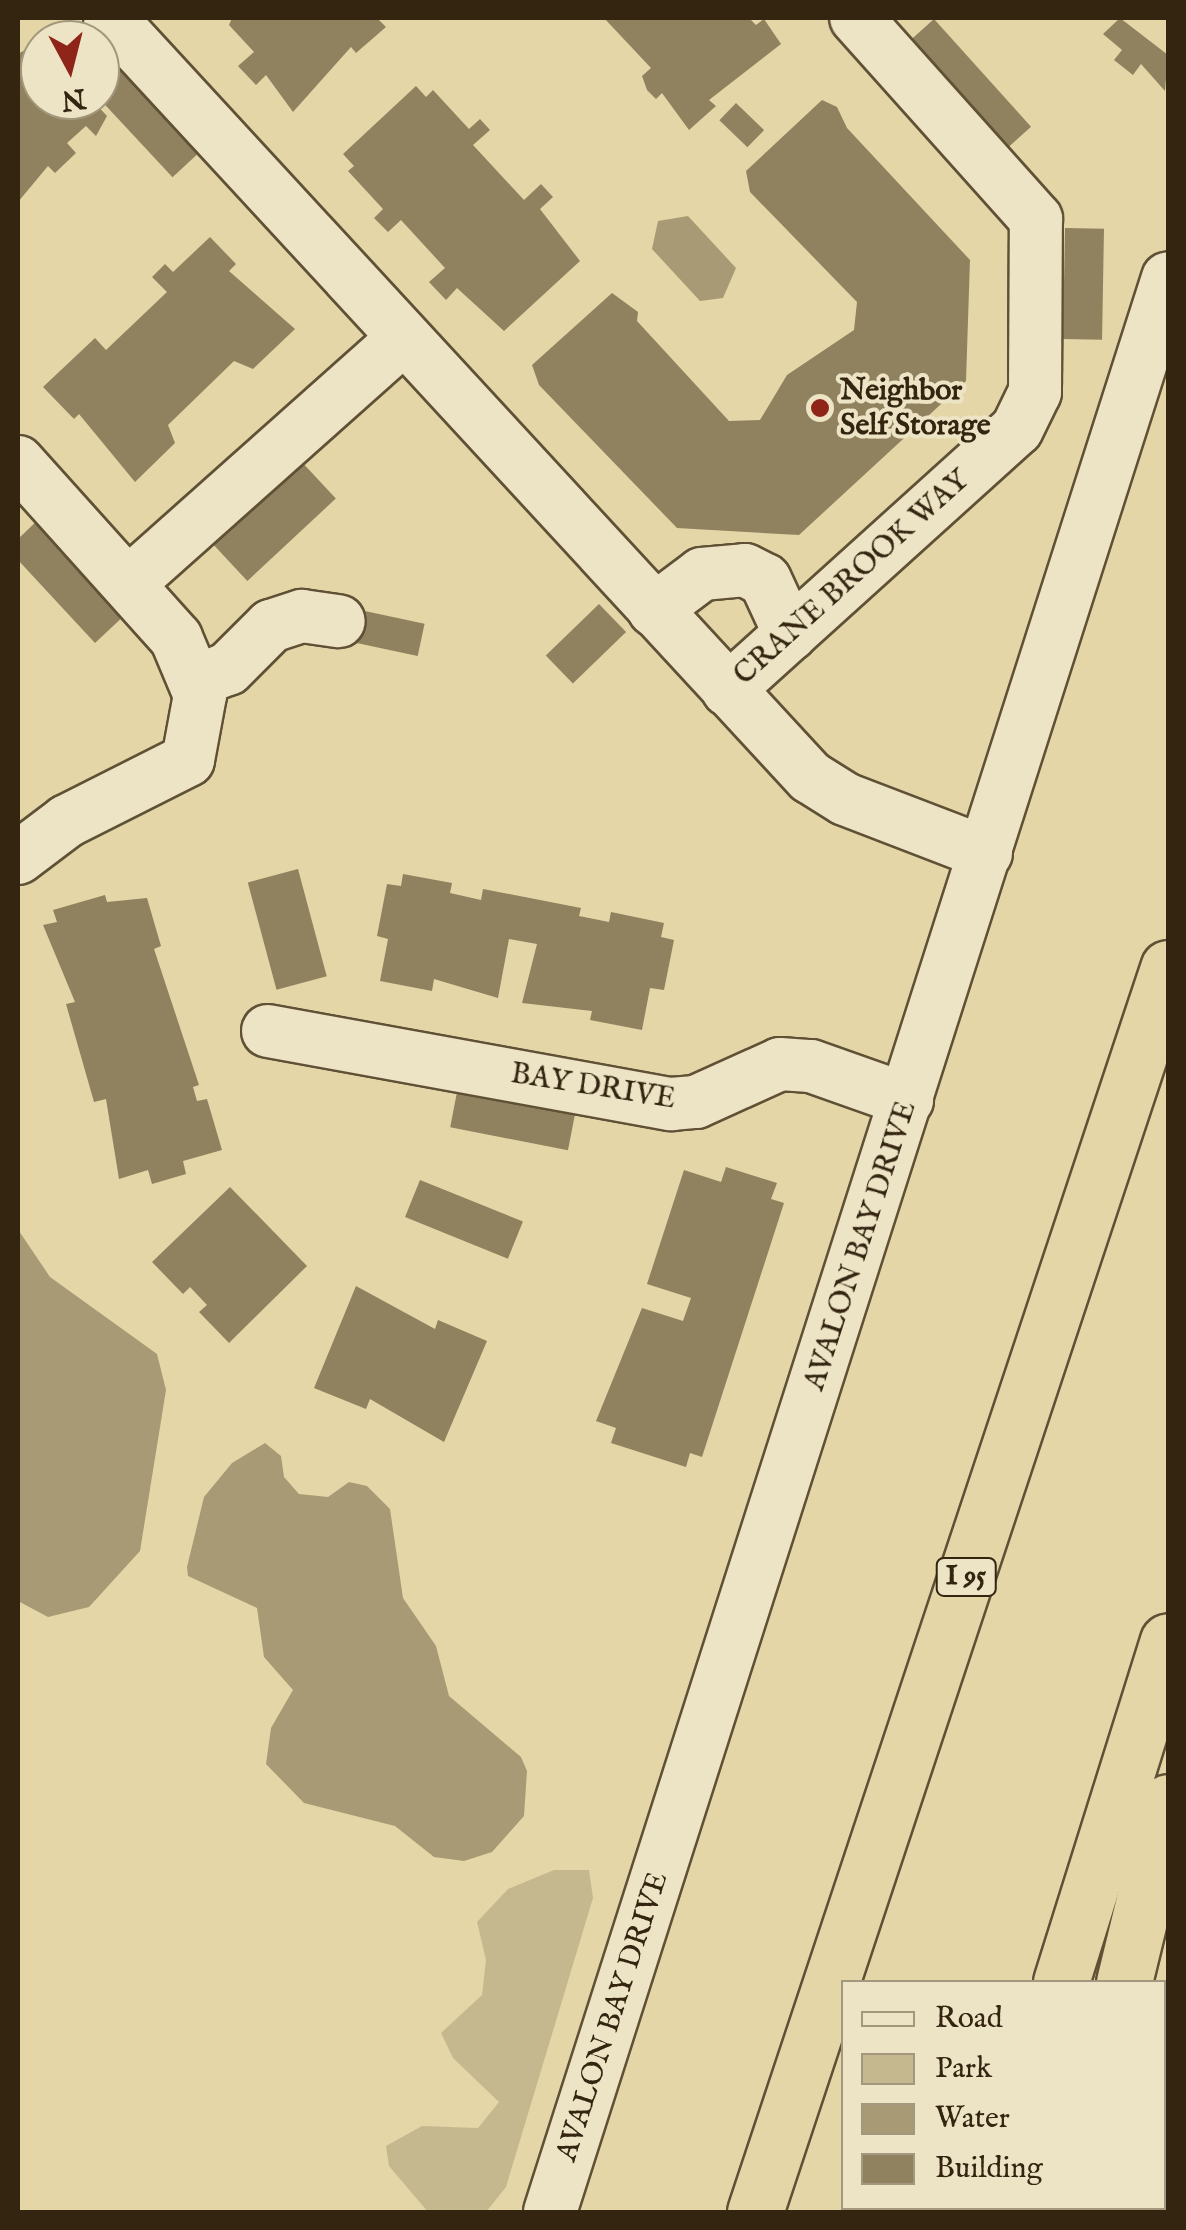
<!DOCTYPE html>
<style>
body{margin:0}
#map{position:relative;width:1186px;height:2230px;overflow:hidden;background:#e4d6a7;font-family:"IM FELL English",serif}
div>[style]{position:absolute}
.green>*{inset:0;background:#c6b88e}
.water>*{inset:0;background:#a89a74}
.building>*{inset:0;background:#90815f;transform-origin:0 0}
.roads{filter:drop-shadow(2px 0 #605136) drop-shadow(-2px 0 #605136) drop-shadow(0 2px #605136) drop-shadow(0 -2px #605136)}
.minor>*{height:52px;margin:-26px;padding:0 26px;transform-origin:26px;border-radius:26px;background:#ede4c6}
.highway>*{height:55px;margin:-27.5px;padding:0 27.5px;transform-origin:27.5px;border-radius:27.5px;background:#e4d6a7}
.dots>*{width:28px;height:28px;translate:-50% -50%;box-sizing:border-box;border:5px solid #ede4c6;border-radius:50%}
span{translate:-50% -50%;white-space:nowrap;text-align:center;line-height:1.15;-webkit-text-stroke:8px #ede4c6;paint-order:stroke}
.shield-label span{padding:2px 8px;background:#ede4c6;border:2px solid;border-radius:8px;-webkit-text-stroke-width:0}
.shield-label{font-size:28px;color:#342511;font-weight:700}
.poi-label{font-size:30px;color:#342511;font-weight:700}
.left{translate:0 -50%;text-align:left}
.street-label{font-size:30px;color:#342511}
.frame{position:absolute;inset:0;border:20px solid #342511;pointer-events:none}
.legend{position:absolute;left:841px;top:1980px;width:325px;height:230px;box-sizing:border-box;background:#ede4c6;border:2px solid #a3987e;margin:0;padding:12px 18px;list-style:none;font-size:30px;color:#342511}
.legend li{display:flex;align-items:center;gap:20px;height:50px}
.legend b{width:50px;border:2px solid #a3987e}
.north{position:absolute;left:20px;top:20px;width:100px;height:100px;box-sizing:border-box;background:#ede4c6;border:2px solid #a3987e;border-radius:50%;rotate:173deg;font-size:28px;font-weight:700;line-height:40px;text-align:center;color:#342511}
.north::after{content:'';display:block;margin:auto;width:35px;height:45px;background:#8f2418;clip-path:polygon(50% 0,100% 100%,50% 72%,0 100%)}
</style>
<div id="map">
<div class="green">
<div style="clip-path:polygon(554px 1870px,589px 1870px,593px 1898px,506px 2187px,486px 2212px,428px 2212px,389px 2166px,386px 2146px,422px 2126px,478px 2128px,499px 2102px,453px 2058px,441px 2033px,482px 1995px,486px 1960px,477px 1922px,508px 1889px)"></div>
</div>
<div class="water">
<div style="clip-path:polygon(688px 216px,736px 268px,723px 298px,700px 301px,652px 249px,658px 221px)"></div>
<div style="clip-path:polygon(18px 1169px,19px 1231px,50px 1277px,157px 1354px,166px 1390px,140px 1551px,89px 1607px,48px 1617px,18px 1601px)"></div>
<div style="clip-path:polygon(265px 1443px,281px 1456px,284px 1477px,299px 1494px,328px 1497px,349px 1482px,367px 1486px,390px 1509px,403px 1598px,436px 1646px,449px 1696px,521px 1757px,527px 1771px,524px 1816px,492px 1852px,464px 1861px,434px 1857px,395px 1826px,304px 1803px,266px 1764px,271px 1728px,293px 1690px,264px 1657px,257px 1608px,188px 1576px,187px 1567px,204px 1497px,232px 1463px)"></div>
</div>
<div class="building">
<div style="clip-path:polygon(232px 18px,377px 18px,386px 27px,356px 53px,351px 47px,293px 112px,266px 75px,256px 85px,238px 66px,254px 52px,229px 25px)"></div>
<div style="clip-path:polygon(604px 18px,749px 18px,756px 25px,764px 19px,781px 44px,709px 100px,716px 106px,689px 130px,662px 93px,656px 99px,647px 90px,642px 76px,651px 68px)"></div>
<div style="clip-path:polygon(1120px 18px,1168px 55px,1165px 91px,1141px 64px,1133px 75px,1114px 60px,1122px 50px,1103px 34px)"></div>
<div style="left:934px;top:19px;width:145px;height:40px;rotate:48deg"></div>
<div style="clip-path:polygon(37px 43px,40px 100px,92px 100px,107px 116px,96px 136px,86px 126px,67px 143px,76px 153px,55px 173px,48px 166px,18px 202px,18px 54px)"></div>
<div style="left:124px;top:68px;width:113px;height:39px;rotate:47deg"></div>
<div style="clip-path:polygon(416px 86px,426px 97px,433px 90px,469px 129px,480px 119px,490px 130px,473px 145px,524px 200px,541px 184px,553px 197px,540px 209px,580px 261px,504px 331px,457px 288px,446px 300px,429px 282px,445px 268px,401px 220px,388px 232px,374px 218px,383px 209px,348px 171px,354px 166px,343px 154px)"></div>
<div style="clip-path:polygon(822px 100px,837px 107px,847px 128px,970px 260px,966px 381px,799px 535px,677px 528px,539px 385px,532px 365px,612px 293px,638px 312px,637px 321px,729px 421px,760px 420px,787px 375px,854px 330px,857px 302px,750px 192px,746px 171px)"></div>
<div style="left:736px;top:103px;width:39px;height:24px;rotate:44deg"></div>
<div style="left:1065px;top:228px;width:39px;height:111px;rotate:1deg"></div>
<div style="clip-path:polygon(210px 237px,236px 264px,229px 271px,295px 329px,253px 369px,234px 361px,168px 425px,175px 443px,135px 482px,79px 414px,74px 419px,43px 387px,95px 338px,106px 350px,167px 292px,152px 277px,165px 264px,173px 272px)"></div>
<div style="left:299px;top:459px;width:54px;height:121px;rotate:47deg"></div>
<div style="clip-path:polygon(39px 519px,127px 613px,95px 643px,18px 560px,18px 539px)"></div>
<div style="left:599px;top:604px;width:39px;height:74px;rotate:46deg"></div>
<div style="left:360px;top:610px;width:66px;height:33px;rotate:12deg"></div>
<div style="left:298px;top:869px;width:111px;height:52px;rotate:75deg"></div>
<div style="clip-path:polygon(403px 874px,452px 883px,450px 893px,481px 900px,483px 889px,581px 908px,579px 916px,609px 922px,611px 912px,664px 923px,661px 937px,674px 940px,664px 990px,650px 988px,642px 1030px,590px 1020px,592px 1011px,522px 1003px,537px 944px,509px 939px,498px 998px,434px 979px,432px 991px,380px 981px,388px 939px,377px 936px,387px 884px,401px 886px)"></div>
<div style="clip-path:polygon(105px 895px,107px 902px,147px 898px,161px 946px,154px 949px,199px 1085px,193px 1087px,197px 1101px,207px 1099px,222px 1150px,183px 1161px,186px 1174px,152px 1184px,148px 1170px,119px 1179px,106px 1099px,94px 1102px,66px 1004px,75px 1002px,43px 925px,57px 922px,53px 910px)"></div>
<div style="left:458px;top:1087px;width:120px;height:41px;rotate:11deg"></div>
<div style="clip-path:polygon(726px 1167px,777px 1183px,771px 1199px,784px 1203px,702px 1457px,690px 1453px,686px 1467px,611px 1443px,616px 1428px,596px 1421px,642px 1308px,683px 1321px,691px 1298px,647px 1284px,684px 1170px,721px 1182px)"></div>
<div style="left:420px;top:1180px;width:111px;height:40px;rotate:22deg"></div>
<div style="clip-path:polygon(230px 1187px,307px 1266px,229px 1343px,199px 1312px,207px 1305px,190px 1287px,183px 1294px,152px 1262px)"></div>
<div style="clip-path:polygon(356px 1286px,435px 1329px,438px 1320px,487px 1341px,444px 1442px,370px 1399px,366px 1409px,314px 1388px)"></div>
</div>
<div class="roads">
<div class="minor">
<div style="left:110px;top:18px;width:1033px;rotate:47.32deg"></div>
<div style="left:810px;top:777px;width:41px;rotate:32.2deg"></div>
<div style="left:845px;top:799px;width:151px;rotate:21deg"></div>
<div style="left:18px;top:462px;width:237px;rotate:48.1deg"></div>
<div style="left:176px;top:638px;width:62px;rotate:67.2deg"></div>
<div style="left:200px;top:695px;width:66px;rotate:100.5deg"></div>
<div style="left:188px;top:760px;width:136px;rotate:153.2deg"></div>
<div style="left:67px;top:821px;width:61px;rotate:142.9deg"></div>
<div style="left:130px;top:582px;width:367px;rotate:-41.7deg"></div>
<div style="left:654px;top:610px;width:60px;rotate:-36.9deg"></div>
<div style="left:702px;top:574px;width:43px;rotate:-5.3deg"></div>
<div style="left:745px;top:570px;width:22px;rotate:27deg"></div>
<div style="left:765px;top:580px;width:60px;rotate:65.2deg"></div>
<div style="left:196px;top:681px;width:34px;rotate:-21deg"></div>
<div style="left:228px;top:669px;width:61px;rotate:-45deg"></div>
<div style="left:271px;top:626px;width:33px;rotate:-18deg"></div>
<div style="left:302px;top:616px;width:37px;rotate:8deg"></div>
<div style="left:728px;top:690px;width:389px;rotate:-42.1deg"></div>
<div style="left:1017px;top:429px;width:41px;rotate:-64.1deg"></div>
<div style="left:1035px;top:392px;width:173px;rotate:-89.7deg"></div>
<div style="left:1036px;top:219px;width:270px;rotate:-131.8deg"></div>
<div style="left:268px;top:1031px;width:410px;rotate:10.3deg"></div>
<div style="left:671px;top:1104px;width:25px;rotate:-5deg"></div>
<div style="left:696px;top:1102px;width:92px;rotate:-24.3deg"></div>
<div style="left:780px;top:1064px;width:31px;rotate:4deg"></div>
<div style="left:811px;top:1066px;width:102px;rotate:19.5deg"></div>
<div style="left:550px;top:2212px;width:2030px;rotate:-72.28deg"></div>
</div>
<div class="highway">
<div style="left:1061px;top:1982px;width:357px;rotate:-72.6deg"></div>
<div style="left:1124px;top:1982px;width:185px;rotate:-76.3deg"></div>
<div style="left:755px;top:2212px;width:1311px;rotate:-71.63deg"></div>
<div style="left:990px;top:2212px;width:4px;rotate:-76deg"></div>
<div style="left:1068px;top:2212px;width:4px;rotate:-76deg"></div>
</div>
</div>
<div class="dots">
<div style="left:820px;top:408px;background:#8f2418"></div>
</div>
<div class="shield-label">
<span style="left:966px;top:1577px">I 95</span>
</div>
<div class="poi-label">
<span class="left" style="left:840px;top:408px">Neighbor<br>Self Storage</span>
</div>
<div class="street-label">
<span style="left:852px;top:578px;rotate:-42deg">CRANE BROOK WAY</span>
<span style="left:593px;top:1087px;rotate:9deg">BAY DRIVE</span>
<span style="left:861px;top:1246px;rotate:-72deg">AVALON BAY DRIVE</span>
<span style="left:613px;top:2017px;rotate:-72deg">AVALON BAY DRIVE</span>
</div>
<div class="frame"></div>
<ul class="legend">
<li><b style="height:12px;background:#ede4c6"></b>Road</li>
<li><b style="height:28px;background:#c6b88e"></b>Park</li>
<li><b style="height:28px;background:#a89a74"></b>Water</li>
<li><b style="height:28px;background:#90815f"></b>Building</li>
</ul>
<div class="north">N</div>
</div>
